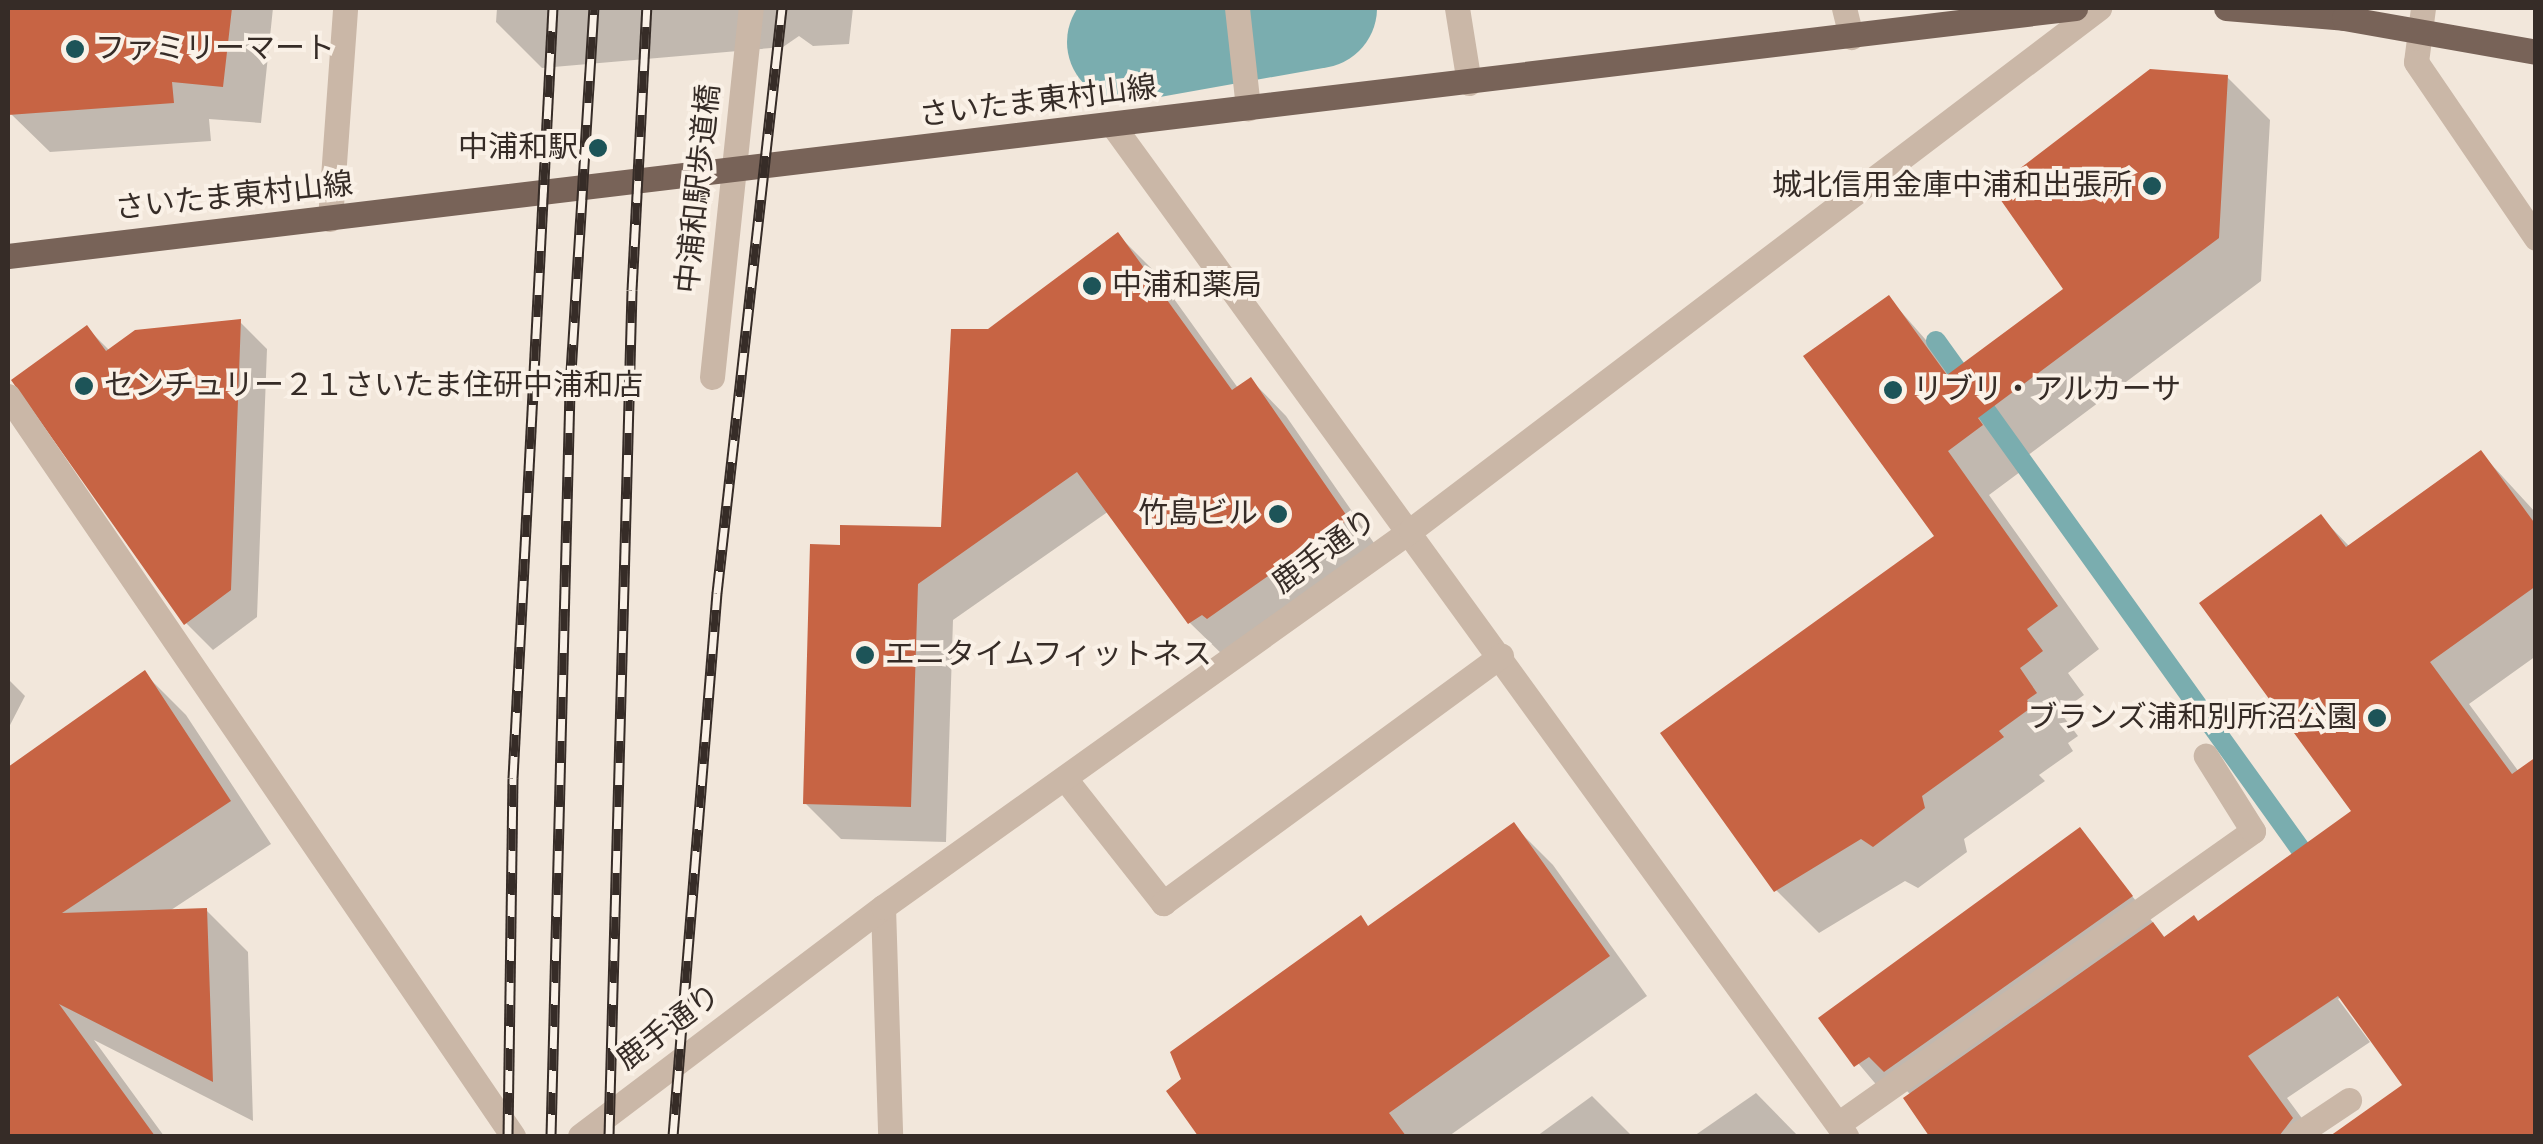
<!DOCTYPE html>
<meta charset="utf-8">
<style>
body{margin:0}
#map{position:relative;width:2543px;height:1144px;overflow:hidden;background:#f2e7db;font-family:Signika,"Noto Sans JP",sans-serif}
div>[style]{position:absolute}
.shadow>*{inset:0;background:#0003}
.stream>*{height:20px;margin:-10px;padding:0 10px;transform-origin:10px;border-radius:10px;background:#7aadaf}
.river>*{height:120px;margin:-60px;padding:0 60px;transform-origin:60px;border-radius:60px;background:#7aadaf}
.building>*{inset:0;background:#c76444}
.minor>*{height:25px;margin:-12.5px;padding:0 12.5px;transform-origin:12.5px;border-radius:12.5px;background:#cab7a7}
.major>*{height:25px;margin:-12.5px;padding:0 12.5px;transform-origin:12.5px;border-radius:12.5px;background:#786358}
.rail>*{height:11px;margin-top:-5.5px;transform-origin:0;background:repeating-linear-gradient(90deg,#faf1e7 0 22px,#362c27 0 44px);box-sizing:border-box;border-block:2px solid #362c27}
.dots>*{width:28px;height:28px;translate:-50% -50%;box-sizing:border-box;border:5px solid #faf1e7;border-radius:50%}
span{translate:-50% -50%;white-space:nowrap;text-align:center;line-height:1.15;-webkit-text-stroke:8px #faf1e7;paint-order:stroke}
.poi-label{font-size:30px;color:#362c27}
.left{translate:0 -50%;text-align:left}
.right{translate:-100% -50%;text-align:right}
.street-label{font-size:30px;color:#362c27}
.frame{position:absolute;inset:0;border:10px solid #362c27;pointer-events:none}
</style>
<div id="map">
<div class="shadow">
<div style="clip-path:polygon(8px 8px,273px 8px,261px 123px,209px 119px,211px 141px,50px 152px,11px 114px)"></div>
<div style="clip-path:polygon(497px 8px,853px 8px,849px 44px,813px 46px,799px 36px,783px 47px,542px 68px,496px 22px)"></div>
<div style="clip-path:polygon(2227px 77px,2270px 120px,2261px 281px,2019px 462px,2024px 469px,1989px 495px,2099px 649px,2068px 673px,2084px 695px,2060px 712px,2078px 736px,2068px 743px,2073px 751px,2039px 775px,2045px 781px,1964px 839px,1967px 852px,1918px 888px,1905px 881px,1819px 933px,1776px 890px,1938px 536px,1889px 298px,1954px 372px,2067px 290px)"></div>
<div style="clip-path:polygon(1118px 235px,1154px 271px,1238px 388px,1251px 380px,1286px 416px,1383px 556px,1226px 658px,1190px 623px,1109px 511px,953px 620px,946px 842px,841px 839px,805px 803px,842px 547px,943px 529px,989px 331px)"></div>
<div style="clip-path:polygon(240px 322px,267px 349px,257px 617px,213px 650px,186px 623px,87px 328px,110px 351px)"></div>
<div style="clip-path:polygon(2481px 453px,2536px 513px,2536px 656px,2469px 704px,2519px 772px,2404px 948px,2338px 999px,2370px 1042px,2287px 1098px,2315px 1136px,1932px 1136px,1906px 1099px,1911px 1095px,1900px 1084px,1885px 1095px,1821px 1019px,2080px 830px,2166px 939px,2199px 924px,2354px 812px,2321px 517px,2350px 547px)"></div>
<div style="clip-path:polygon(144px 673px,186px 715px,271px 844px,168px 912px,206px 910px,248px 952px,253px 1121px,94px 1040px,164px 1136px,8px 1136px,8px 770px)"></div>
<div style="clip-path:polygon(8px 679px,25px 696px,8px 729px)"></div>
<div style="clip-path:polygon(1514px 826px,1553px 865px,1647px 996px,1449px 1136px,1224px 1136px,1182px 1079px,1369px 928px)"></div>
<div style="clip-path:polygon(2397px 1092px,2441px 1136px,2334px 1136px)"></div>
<div style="clip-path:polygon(1756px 1093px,1798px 1136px,1694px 1136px)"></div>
<div style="clip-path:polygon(1592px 1096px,1632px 1136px,1537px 1136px)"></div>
</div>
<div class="stream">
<div style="left:1936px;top:341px;width:649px;rotate:54.35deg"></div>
</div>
<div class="river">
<div style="left:1127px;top:42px;width:193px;rotate:-10.1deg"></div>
</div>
<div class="building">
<div style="clip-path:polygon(8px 8px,232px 8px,223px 87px,172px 82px,174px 103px,8px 115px)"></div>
<div style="clip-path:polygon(2150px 69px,2228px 75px,2219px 238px,1978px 418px,1983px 425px,1948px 451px,2058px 606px,2027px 629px,2043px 651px,2020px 668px,2037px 693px,2027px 700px,2032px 707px,1999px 731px,2004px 737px,1922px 796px,1925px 808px,1873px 847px,1861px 839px,1774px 892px,1660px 733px,1934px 536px,1803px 356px,1889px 295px,1947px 375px,2063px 289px,1993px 189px)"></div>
<div style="clip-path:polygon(1118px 232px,1232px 390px,1251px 377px,1349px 519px,1207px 619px,1202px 615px,1188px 624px,1077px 472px,918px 584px,911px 807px,803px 804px,810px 544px,840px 545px,840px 525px,941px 527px,951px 329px,988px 329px)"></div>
<div style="clip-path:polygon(241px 319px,231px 590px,184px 625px,11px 380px,87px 325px,106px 351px,135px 330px)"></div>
<div style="clip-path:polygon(2481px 450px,2536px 525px,2536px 586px,2430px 662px,2512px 774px,2536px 757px,2536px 1136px,2330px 1136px,2402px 1085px,2338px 996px,2248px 1056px,2293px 1118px,2279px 1136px,1929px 1136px,1903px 1098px,2153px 922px,2164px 937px,2194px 915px,2198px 921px,2351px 811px,2199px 603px,2321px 514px,2346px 547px)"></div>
<div style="clip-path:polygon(145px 670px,231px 801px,62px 913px,207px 908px,213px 1082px,59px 1004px,155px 1136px,8px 1136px,8px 767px)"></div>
<div style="clip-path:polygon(1514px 822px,1610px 956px,1389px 1113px,1406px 1136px,1198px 1136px,1166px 1091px,1181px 1079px,1170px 1052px,1361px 915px,1368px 926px)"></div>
<div style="clip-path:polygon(2080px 827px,2133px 896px,1884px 1072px,1869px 1057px,1854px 1067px,1818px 1018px)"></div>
</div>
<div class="minor">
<div style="left:1237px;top:8px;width:101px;rotate:83.7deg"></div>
<div style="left:1457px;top:8px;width:76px;rotate:80.9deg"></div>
<div style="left:1844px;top:8px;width:30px;rotate:76deg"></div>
<div style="left:2423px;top:8px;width:54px;rotate:97.4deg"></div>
<div style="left:2416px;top:62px;width:213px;rotate:55.7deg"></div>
<div style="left:1114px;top:127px;width:1247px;rotate:54.04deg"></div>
<div style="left:330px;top:219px;width:212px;rotate:-85.9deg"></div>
<div style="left:712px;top:377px;width:371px;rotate:-84deg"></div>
<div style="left:8px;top:396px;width:896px;rotate:55.69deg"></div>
<div style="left:1066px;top:780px;width:157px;rotate:51.7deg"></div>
<div style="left:1163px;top:903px;width:419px;rotate:-36.2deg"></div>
<div style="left:883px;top:907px;width:229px;rotate:88.2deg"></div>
<div style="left:1838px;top:1124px;width:508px;rotate:-35.22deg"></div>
<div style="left:2253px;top:831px;width:89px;rotate:-122.1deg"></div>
<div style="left:580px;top:1136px;width:380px;rotate:-37.1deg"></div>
<div style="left:883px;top:907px;width:649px;rotate:-35.53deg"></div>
<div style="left:1411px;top:530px;width:864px;rotate:-37.19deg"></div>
<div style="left:2295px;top:1136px;width:65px;rotate:-33.7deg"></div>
</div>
<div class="major">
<div style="left:2226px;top:8px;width:118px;rotate:4.8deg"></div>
<div style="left:2344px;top:18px;width:195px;rotate:10deg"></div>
<div style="left:8px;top:256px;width:2082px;rotate:-6.84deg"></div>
</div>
<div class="rail">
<div style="left:508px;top:1136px;width:358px;rotate:-89.2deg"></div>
<div style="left:513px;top:778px;width:771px;rotate:-87.03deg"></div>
<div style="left:551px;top:1136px;width:748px;rotate:-88.54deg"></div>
<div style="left:570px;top:388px;width:381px;rotate:-86.4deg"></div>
<div style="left:609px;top:1136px;width:846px;rotate:-88.44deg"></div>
<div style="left:632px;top:290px;width:282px;rotate:-87deg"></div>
<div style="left:673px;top:1136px;width:545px;rotate:-85.37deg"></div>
<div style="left:717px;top:593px;width:589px;rotate:-83.66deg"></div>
</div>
<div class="dots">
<div style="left:75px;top:49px;background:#1d5458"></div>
<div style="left:598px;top:148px;background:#1d5458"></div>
<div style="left:2152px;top:186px;background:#1d5458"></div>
<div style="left:1092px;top:286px;background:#1d5458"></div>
<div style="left:84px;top:386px;background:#1d5458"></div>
<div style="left:1893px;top:390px;background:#1d5458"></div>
<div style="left:1278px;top:514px;background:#1d5458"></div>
<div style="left:865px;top:655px;background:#1d5458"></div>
<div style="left:2377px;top:718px;background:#1d5458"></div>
</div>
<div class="poi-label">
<span class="left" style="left:95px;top:49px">ファミリーマート</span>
<span class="right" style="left:578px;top:148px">中浦和駅</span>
<span class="right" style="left:2132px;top:186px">城北信用金庫中浦和出張所</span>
<span class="left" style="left:1112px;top:286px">中浦和薬局</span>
<span class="left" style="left:104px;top:386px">センチュリー２１さいたま住研中浦和店</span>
<span class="left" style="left:1913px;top:390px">リブリ・アルカーサ</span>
<span class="right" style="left:1258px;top:514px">竹島ビル</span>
<span class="left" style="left:885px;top:655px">エニタイムフィットネス</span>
<span class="right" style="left:2357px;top:718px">ブランズ浦和別所沼公園</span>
</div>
<div class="street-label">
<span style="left:1038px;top:102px;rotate:-7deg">さいたま東村山線</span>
<span style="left:699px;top:189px;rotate:-84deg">中浦和駅歩道橋</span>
<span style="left:234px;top:197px;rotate:-6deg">さいたま東村山線</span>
<span style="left:1325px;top:552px;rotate:-36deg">鹿手通り</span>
<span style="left:669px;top:1028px;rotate:-37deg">鹿手通り</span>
</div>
<div class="frame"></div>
</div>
